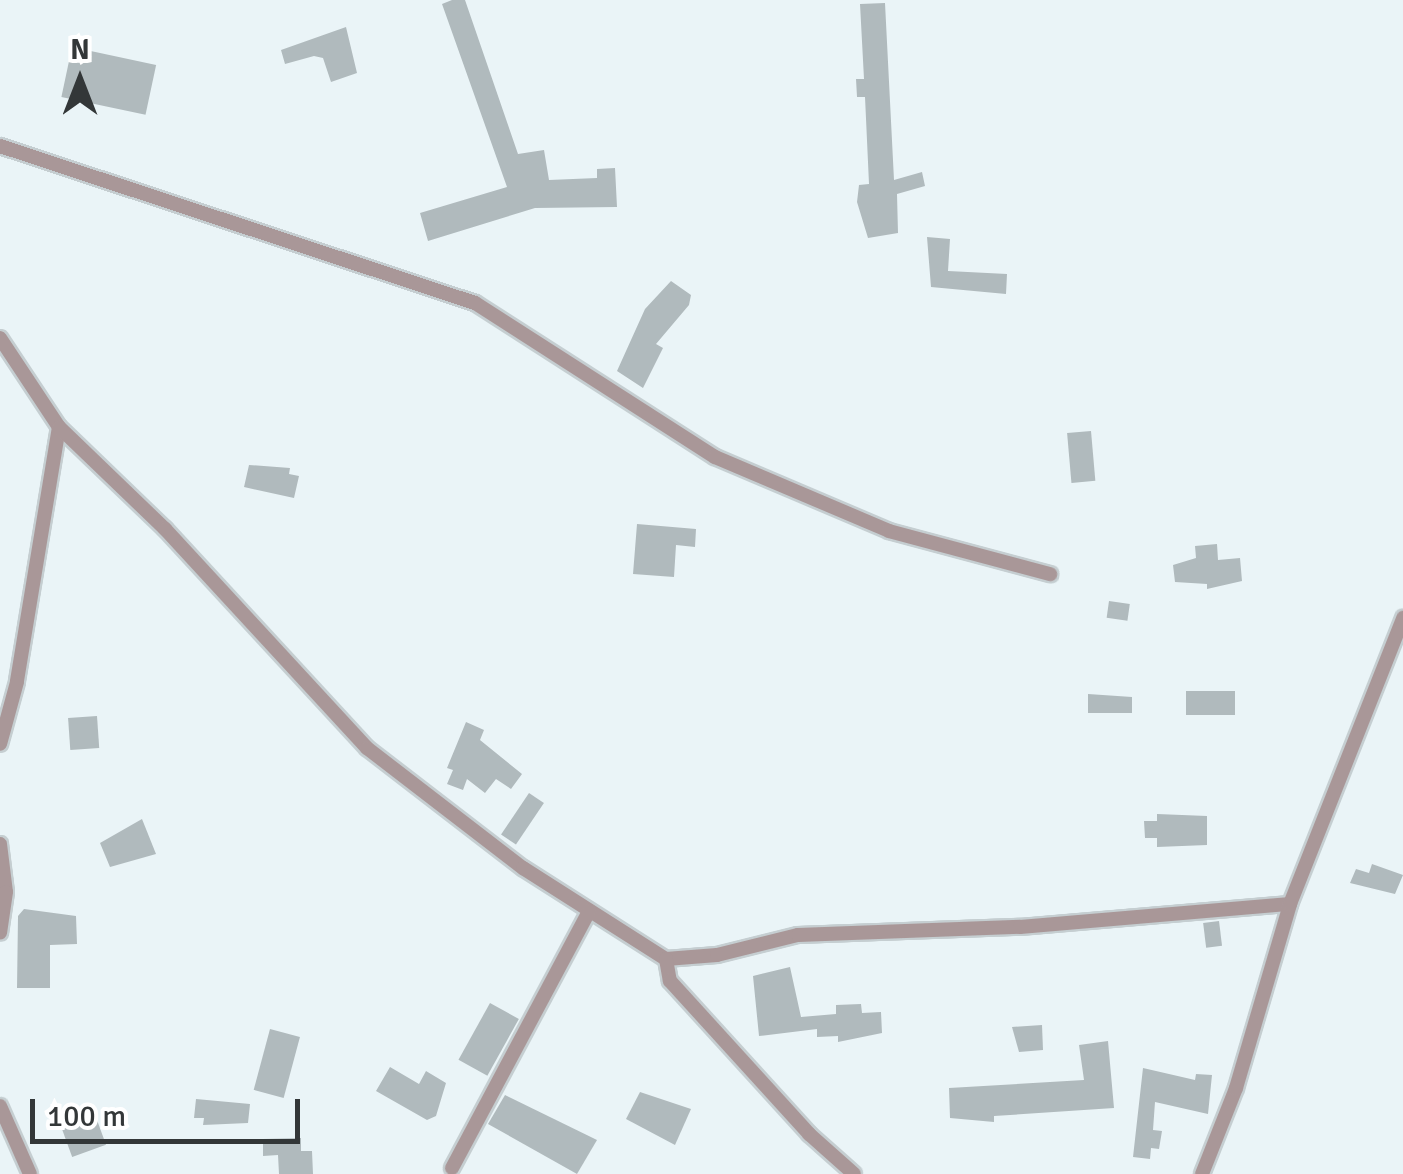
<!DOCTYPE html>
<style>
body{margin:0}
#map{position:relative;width:1403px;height:1174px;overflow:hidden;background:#eaf4f7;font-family:Signika,sans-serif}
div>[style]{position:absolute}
.building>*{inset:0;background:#b0babd;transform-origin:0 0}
.roads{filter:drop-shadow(2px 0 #c5ced1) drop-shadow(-2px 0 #c5ced1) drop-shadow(0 2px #c5ced1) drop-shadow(0 -2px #c5ced1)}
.minor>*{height:14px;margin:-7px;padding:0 7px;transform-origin:7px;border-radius:7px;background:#a99798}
span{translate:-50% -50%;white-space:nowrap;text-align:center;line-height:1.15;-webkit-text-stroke:10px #fff;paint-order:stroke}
.north{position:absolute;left:30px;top:30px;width:100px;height:100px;-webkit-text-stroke:8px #fff;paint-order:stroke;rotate:0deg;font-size:28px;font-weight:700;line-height:40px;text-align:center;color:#333738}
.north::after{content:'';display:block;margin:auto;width:35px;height:45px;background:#333738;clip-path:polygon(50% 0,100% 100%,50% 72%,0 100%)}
.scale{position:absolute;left:30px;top:1099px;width:270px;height:45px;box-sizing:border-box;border:5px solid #333738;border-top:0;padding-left:12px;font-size:30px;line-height:35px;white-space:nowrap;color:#333738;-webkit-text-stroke:8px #fff;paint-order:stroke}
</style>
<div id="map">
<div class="building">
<div style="clip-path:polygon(452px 0,465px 0,518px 154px,544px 150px,549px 180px,597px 178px,597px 169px,615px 168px,617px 207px,535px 208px,428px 241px,420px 213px,507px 187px,442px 4px)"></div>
<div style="clip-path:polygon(885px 3px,894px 180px,922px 172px,925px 186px,897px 194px,898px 233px,868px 238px,857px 202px,859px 185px,869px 184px,865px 97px,857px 97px,856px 79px,864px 79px,860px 4px)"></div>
<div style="clip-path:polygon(346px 27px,357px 73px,331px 82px,323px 58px,314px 56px,285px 64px,281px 50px)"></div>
<div style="left:72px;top:47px;width:86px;height:51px;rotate:12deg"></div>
<div style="clip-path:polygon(927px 237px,950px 239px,948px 271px,1007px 274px,1006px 294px,931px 287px)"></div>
<div style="clip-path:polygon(671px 281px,691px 295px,689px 305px,656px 344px,663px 348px,643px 388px,617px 371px,645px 309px)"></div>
<div style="left:1091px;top:431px;width:50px;height:24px;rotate:85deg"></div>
<div style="clip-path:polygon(249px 465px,290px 468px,289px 474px,299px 476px,294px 498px,244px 487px)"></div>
<div style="clip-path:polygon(637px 524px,696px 529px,695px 547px,676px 545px,674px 577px,633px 574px)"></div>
<div style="clip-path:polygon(1217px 544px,1218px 560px,1240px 558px,1242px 581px,1207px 589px,1207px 584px,1175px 582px,1173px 565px,1196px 558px,1195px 546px)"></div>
<div style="left:1109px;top:601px;width:21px;height:17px;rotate:8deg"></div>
<div style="left:1235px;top:691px;width:24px;height:49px;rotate:90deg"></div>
<div style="clip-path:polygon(1088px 694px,1132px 697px,1132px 713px,1088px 713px)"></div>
<div style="left:97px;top:716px;width:32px;height:29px;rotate:86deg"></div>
<div style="clip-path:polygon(466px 722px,484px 730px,480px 740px,522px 774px,511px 789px,496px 779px,485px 793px,467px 779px,463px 790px,447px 784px,453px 770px,447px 768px)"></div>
<div style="left:529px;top:793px;width:18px;height:50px;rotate:34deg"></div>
<div style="clip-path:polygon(1157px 814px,1207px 816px,1207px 845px,1157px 847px,1157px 838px,1145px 838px,1144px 821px,1157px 821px)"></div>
<div style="clip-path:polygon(142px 819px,156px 854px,110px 867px,100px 843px)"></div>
<div style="clip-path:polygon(1372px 864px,1403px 875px,1395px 894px,1350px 883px,1356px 869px,1369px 873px)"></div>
<div style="clip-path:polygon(24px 909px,76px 916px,77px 944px,50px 945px,50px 988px,17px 988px,18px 916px)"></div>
<div style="left:1219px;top:921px;width:25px;height:16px;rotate:83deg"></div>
<div style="clip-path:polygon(790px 967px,801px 1017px,836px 1014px,836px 1005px,861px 1004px,862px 1013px,881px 1012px,882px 1033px,838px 1042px,838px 1036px,817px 1037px,817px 1029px,759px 1036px,753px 976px)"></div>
<div style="left:490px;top:1003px;width:33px;height:65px;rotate:29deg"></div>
<div style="clip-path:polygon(1042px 1025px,1043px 1050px,1019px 1052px,1012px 1027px)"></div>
<div style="left:270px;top:1029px;width:31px;height:63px;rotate:15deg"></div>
<div style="clip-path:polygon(1108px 1041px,1114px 1108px,994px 1116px,994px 1122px,950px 1118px,949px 1088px,1084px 1080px,1079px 1045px)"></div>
<div style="clip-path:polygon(390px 1067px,419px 1084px,426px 1071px,446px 1083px,436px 1116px,427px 1120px,376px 1091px)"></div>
<div style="clip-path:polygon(1143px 1068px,1195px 1080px,1196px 1074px,1212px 1075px,1208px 1114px,1155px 1102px,1153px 1130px,1162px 1131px,1159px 1149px,1151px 1148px,1150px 1159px,1133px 1157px)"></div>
<div style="clip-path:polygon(640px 1092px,691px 1109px,675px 1145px,626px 1119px)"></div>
<div style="clip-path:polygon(505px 1095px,597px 1140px,577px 1174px,488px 1124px)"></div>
<div style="clip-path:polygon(196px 1099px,250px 1104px,248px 1123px,203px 1125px,204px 1118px,194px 1118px)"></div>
<div style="left:93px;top:1109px;width:38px;height:36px;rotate:70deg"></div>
<div style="clip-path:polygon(301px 1138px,301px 1151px,312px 1151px,313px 1174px,279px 1174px,278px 1155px,263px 1156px,263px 1139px)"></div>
</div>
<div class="roads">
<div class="minor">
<div style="left:0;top:146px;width:500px;rotate:18.29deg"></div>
<div style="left:475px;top:303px;width:285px;rotate:32.7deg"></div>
<div style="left:715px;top:457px;width:189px;rotate:23deg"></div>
<div style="left:889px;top:531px;width:167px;rotate:15deg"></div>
<div style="left:0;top:338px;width:107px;rotate:56.5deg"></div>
<div style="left:59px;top:427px;width:258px;rotate:99.4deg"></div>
<div style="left:17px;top:682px;width:64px;rotate:105.3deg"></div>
<div style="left:59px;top:427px;width:147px;rotate:43.9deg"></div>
<div style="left:165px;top:529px;width:298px;rotate:47.3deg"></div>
<div style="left:367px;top:748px;width:197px;rotate:37.6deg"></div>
<div style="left:523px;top:868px;width:169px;rotate:32.5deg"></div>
<div style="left:666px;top:959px;width:51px;rotate:-4.5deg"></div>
<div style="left:717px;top:955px;width:83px;rotate:-13.9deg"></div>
<div style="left:798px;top:935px;width:222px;rotate:-2.1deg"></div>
<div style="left:1020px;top:927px;width:271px;rotate:-4.9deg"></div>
<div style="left:0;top:844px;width:48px;rotate:82.9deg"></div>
<div style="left:6px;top:892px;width:41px;rotate:98.3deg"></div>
<div style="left:666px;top:959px;width:22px;rotate:80deg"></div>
<div style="left:670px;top:981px;width:207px;rotate:47.7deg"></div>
<div style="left:809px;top:1134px;width:60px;rotate:41.6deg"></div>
<div style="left:0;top:1106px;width:74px;rotate:66.2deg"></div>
<div style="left:452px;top:1168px;width:291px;rotate:-61.9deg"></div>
<div style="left:1202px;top:1174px;width:92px;rotate:-68.4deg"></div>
<div style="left:1236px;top:1088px;width:192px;rotate:-73.6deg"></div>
<div style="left:1290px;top:904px;width:308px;rotate:-68.4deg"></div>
</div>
</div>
<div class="north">N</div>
<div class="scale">100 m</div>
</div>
